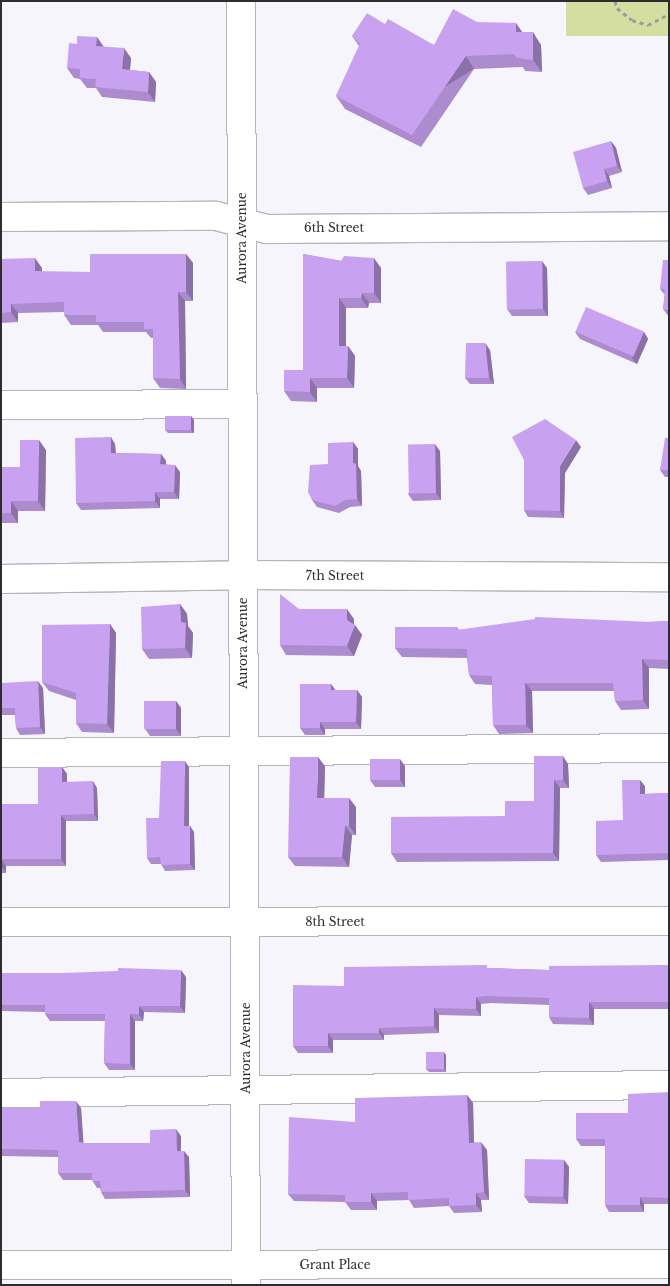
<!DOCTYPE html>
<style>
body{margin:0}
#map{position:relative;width:670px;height:1286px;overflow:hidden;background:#f6f5fb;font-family:"Libre Baskerville",serif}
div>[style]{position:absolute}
.green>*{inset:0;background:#d4dea1;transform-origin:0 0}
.path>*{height:3px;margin-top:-1.5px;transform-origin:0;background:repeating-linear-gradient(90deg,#9c9ba0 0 4px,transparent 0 8px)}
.roads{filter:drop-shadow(1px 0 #b5b4ba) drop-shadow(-1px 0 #b5b4ba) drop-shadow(0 1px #b5b4ba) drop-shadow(0 -1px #b5b4ba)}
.minor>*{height:28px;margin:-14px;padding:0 14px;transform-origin:14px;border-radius:14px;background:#fff}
.wall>*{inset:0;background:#ac8bce}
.shaded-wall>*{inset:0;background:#8c71a8;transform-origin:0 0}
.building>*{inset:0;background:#c8a2f0;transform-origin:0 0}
span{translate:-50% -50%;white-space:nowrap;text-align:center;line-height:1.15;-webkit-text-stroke:5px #fff;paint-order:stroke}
.street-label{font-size:12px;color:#2d2c2f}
.frame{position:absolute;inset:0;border:2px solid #2d2c2f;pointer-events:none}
</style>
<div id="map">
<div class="green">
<div style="left:566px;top:1px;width:103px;height:35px"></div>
</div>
<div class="path">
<div style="left:615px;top:1px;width:7px;rotate:74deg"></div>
<div style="left:617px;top:8px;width:19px;rotate:39deg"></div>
<div style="left:632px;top:20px;width:17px;rotate:17deg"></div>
<div style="left:648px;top:25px;width:24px;rotate:-28deg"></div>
</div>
<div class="roads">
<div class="minor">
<div style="left:241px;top:1px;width:1284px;rotate:89.78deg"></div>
<div style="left:1px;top:217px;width:215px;rotate:-0.3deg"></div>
<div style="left:216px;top:216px;width:53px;rotate:14.3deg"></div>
<div style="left:267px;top:229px;width:402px;rotate:-0.4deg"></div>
<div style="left:1px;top:405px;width:241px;rotate:-0.2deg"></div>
<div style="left:1px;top:579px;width:242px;rotate:-0.9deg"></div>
<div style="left:243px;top:575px;width:426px;rotate:0.3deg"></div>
<div style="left:1px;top:753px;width:668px;rotate:-0.43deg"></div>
<div style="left:1px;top:922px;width:668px;rotate:-0.09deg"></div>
<div style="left:1px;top:1093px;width:668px;rotate:-0.69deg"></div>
<div style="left:1px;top:1265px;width:668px;rotate:-0.09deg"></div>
</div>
</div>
<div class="wall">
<div style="clip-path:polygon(477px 22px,522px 32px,541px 45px,542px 72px,525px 71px,523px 67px,474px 69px,421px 147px,345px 109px,336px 96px,359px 46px,352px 36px,385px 24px,434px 45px)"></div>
<div style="clip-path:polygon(97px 37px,103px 47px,131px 58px,130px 70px,149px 72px,156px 82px,155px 102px,102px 97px,96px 88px,87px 88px,80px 79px,74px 78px,67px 68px,77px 44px)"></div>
<div style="clip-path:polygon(611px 141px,616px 148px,622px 172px,609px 176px,612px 188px,588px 195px,583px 188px)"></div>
<div style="clip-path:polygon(186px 254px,193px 263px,193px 301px,185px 301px,186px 389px,160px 388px,153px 378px,153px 338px,151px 338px,146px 332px,103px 332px,98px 325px,71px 325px,64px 315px,64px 312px,18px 313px,18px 322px,1px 323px,1px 259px,42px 268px,42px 272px,90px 272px)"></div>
<div style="clip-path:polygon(303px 254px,381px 268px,381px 303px,369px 303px,368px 308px,346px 308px,346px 346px,348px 346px,355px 356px,354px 388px,317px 388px,317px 402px,291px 401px,284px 391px,303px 370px)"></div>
<div style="clip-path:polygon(669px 260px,669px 317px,663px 309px,665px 295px,660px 289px)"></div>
<div style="clip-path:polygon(547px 268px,548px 316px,512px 316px,507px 309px)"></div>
<div style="clip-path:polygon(575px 332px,644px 332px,648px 339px,637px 364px,580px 339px)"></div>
<div style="clip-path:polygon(490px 350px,494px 384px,470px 384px,465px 378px)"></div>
<div style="clip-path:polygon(191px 416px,194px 420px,194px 433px,168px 433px,165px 430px)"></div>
<div style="clip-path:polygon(669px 438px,669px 477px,665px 477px,660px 470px)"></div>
<div style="clip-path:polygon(353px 442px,358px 449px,358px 466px,361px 471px,362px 506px,350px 507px,339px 513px,317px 507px,312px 500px,328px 464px)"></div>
<div style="clip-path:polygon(115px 444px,116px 453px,161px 454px,166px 461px,166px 464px,180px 472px,179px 499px,160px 499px,160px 508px,81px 510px,76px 503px)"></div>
<div style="clip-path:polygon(581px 447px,565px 473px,564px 518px,528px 517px,524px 510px)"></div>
<div style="clip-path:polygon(46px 450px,45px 511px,18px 511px,18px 523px,1px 523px,1px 467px,20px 467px)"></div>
<div style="clip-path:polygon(440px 451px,441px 500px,413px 501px,408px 494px)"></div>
<div style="clip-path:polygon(180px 604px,187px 614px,188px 626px,193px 633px,192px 658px,149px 659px,142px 649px)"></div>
<div style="clip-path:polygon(299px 609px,354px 619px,354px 624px,362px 635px,354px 656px,286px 655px,280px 645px)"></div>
<div style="clip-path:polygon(669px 621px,669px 669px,649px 668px,649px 709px,621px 710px,615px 701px,614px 691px,532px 691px,533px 733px,499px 734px,493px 725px,492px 685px,475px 684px,469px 675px,467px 658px,402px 657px,395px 648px,457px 627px,459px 630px)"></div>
<div style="clip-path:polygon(110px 624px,116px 633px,114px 733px,82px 732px,76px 723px,76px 700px,49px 691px,42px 682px)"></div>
<div style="clip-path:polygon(1px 683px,43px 688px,45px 734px,20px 735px,16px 728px,15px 715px,1px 715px)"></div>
<div style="clip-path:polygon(331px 684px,335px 690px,357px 690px,362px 697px,361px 729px,325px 729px,325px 735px,305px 735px,300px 728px)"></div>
<div style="clip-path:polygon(176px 701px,181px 708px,181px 736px,150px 736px,145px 729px)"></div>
<div style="clip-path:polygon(568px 764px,569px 788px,560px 788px,559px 861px,397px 862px,391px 853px,505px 816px,534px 801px)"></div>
<div style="clip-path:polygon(325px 766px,324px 798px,356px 807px,356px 835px,352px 835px,349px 867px,295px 866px,288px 857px)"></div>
<div style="clip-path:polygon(405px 766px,405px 787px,375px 787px,370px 780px)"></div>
<div style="clip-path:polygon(62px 767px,67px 774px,67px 782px,97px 788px,98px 821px,66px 821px,66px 866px,6px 866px,6px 873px,1px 873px,1px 804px,38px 804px)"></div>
<div style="clip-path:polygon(189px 767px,189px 826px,190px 826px,194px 832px,195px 870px,165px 871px,161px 864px,151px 864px,147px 858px,159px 818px)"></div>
<div style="clip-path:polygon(645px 786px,645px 794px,669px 793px,669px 860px,601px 862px,596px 855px,623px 820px)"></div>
<div style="clip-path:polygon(669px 965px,669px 1009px,594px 1009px,594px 1025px,553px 1024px,549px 1017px,549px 1005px,491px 1003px,481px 1004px,481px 1016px,439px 1015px,439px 1033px,384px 1035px,384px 1040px,333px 1040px,333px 1053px,298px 1053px,293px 1046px,344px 986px,489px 968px,549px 970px)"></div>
<div style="clip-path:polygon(1px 973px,186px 977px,185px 1013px,144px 1012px,143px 1021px,135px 1021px,135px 1070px,109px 1070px,104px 1063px,105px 1021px,50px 1021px,45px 1014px,45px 1012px,1px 1011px)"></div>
<div style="clip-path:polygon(446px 1055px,446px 1072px,429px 1072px,426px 1069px)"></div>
<div style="clip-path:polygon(669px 1092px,669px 1204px,644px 1204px,644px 1212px,609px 1212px,605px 1205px,605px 1146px,581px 1146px,576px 1139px)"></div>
<div style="clip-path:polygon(467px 1095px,473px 1103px,474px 1142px,487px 1150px,489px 1200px,481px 1200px,482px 1212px,454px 1213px,449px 1206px,414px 1208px,409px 1200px,377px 1201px,377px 1210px,351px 1210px,345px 1202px,294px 1201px,288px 1194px,355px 1122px)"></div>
<div style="clip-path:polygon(1px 1108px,81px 1108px,83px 1143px,150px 1143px,181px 1136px,181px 1151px,189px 1157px,190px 1197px,105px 1199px,101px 1192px,100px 1188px,97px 1188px,92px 1180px,63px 1180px,58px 1173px,58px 1157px,1px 1156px)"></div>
<div style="clip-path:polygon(564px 1160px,569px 1167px,568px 1204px,529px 1203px,524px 1196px)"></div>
</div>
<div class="shaded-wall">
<div style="clip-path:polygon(516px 23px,525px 36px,516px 32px)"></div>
<div style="clip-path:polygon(533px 32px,541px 45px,542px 72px,533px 60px)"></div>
<div style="clip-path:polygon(97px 37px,104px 47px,96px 46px)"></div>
<div style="clip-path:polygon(124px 48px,131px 58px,129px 79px,122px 69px)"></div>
<div style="left:466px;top:56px;width:15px;height:96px;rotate:58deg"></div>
<div style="clip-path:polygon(149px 72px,156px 82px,155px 102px,148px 92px)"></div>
<div style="clip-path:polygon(611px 141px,616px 148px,622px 172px,617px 166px)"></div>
<div style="clip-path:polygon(604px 169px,609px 176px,612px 188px,607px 181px)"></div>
<div style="clip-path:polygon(186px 254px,193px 263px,193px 301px,186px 292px)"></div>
<div style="clip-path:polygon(35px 258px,42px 268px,42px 281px,35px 271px)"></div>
<div style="clip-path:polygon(374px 258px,381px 268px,381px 303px,374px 293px)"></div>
<div style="clip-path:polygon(542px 261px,547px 268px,548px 316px,543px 309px)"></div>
<div style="clip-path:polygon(178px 292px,185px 301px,186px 389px,180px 379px)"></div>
<div style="clip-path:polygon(362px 293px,369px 303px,368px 308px,361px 298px)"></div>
<div style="clip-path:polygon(339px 298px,346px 308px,346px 356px,339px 346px)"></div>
<div style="clip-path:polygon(11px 304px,18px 313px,18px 322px,11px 312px)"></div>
<div style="clip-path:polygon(644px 332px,648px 339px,637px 364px,632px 358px)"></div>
<div style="clip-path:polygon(485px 343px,490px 350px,494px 384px,489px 378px)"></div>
<div style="clip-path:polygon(348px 346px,355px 356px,354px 388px,347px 378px)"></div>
<div style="clip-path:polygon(310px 378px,317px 388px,317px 402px,310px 392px)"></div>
<div style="clip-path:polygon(191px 416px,194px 420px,194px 433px,191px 430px)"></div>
<div style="clip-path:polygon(111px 437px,115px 444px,116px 460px,111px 453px)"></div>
<div style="clip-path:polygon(39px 440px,46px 450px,45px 511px,38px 501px)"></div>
<div style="clip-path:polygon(576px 440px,581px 447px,565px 473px,564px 518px,560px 511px,560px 466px)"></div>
<div style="clip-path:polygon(353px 442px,358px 449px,358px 466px,361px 471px,362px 506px,357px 499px,353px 463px)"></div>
<div style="clip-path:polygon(435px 444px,440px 451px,441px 500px,436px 493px)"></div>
<div style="clip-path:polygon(161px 454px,166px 461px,165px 471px,160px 464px)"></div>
<div style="clip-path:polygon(175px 465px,180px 472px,179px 499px,174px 492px)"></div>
<div style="clip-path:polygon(155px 492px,160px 499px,160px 508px,155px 501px)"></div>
<div style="clip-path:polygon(11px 501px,18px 511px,18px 523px,11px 513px)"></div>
<div style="clip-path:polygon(180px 604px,187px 614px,188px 626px,193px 633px,192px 658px,185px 648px,181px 622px)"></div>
<div style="clip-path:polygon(347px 609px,354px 619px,354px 629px,355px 625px,362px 635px,354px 656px,347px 646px)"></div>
<div style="clip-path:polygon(110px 624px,116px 633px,114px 733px,107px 724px)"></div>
<div style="clip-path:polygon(642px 659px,649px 668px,649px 709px,643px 700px)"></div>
<div style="clip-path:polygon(38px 681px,43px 688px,45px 734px,40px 727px)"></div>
<div style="clip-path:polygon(525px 683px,532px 691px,533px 733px,526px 725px)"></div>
<div style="clip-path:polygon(331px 684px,336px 691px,331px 690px)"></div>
<div style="clip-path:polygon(357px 690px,362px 697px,361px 729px,356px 722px)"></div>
<div style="clip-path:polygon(176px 701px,181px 708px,181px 736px,176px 729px)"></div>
<div style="clip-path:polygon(320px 722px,325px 729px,325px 735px,320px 728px)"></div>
<div style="clip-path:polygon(563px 756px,568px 764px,569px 788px,563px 780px)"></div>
<div style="clip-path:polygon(318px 757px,325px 766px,324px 807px,317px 798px)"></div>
<div style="clip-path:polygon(400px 759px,405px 766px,405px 787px,400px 780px)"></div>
<div style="clip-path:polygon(185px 761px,189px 767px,189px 832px,184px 826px)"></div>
<div style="clip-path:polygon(62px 767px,67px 774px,67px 788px,62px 782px)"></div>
<div style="clip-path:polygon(554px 780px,560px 788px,559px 861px,553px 853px)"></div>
<div style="clip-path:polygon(640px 780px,645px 786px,645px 801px,640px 794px)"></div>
<div style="clip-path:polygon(93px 781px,97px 788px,98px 821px,94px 814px)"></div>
<div style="clip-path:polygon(349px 798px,356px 807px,356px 835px,349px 826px)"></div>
<div style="clip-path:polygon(61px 815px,66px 821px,66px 866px,61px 859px)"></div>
<div style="clip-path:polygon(190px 826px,194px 832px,195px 870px,190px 864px)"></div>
<div style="clip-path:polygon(345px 826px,352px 835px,349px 867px,342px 857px)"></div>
<div style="clip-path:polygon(1px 859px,6px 866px,6px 873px,2px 867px)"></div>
<div style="clip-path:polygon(181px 970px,186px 977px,185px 1013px,180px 1006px)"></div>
<div style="clip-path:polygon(476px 997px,481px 1004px,481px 1016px,476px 1009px)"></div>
<div style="clip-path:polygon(589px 1002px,594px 1009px,594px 1025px,589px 1018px)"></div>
<div style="clip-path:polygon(139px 1006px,144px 1012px,143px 1021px,139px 1014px)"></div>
<div style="clip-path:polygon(434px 1008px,439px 1015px,439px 1033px,434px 1026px)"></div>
<div style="clip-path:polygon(130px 1014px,135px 1021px,135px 1070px,130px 1064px)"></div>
<div style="clip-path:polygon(379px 1028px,384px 1035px,384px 1040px,379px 1033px)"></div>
<div style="clip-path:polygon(328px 1033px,333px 1040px,333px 1053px,328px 1046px)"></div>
<div style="clip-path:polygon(444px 1052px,446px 1055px,446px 1072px,444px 1068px)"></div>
<div style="clip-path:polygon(467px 1095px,473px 1103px,474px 1150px,469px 1143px)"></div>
<div style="clip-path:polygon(76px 1101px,81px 1108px,84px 1149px,79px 1142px)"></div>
<div style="clip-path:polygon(176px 1129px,181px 1136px,181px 1158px,177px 1151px)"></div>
<div style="clip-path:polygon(481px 1142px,487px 1150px,489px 1200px,484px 1192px)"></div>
<div style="clip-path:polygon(184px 1151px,189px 1157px,190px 1197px,185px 1190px)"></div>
<div style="clip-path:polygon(564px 1160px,569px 1167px,568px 1204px,563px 1197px)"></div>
<div style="clip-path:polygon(371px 1193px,377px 1201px,377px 1210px,371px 1202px)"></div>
<div style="clip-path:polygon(476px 1193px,481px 1200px,482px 1212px,476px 1205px)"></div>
<div style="clip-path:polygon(640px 1197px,644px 1204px,644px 1212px,640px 1205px)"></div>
</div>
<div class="building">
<div style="clip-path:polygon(453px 9px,477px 22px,516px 23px,516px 32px,533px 32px,533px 60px,517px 58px,514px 54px,466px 56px,412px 135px,336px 96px,360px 44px,352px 36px,367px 13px,385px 24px,388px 19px,434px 45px)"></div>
<div style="clip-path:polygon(77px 36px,97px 37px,96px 46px,124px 48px,122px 69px,149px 72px,148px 92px,95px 87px,96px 79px,80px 78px,80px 69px,67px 68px,69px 43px,77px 44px)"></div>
<div style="clip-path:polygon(611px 141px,617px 166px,604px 169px,607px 181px,583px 188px,573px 152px)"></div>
<div style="clip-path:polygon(90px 254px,186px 254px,186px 292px,178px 292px,180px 379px,153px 378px,153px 329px,144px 329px,144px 322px,96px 322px,96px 315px,64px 315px,64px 302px,11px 304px,11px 312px,1px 313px,1px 259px,35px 258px,35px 271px,90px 272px)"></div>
<div style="clip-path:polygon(303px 254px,341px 261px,344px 256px,374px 258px,374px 293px,362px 293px,361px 298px,339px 298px,339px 346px,348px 346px,347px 378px,310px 378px,310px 392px,284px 391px,284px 370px,303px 370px)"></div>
<div style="clip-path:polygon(663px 260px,669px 260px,669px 310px,663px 309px,665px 289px,660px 289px)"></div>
<div style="left:542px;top:261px;width:48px;height:36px;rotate:89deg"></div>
<div style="left:586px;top:307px;width:63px;height:27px;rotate:23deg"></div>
<div style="clip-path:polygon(466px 343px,485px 343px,489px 378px,465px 378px)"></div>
<div style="left:165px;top:416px;width:26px;height:14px"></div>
<div style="clip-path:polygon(545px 419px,576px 440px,560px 466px,560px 511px,524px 510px,524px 460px,512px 437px)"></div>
<div style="clip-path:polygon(111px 437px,111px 453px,161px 454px,160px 464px,175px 465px,174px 492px,155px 492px,155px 501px,76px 503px,75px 438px)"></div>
<div style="clip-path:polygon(665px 438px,669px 438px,669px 470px,660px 470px)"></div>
<div style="clip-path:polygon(20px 440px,39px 440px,38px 501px,11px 501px,11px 513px,1px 513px,1px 467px,20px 467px)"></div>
<div style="clip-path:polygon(353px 442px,353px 463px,356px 464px,357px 499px,345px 500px,335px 506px,312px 500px,308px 492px,310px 465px,328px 464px,328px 443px)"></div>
<div style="left:435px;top:444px;width:49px;height:27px;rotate:89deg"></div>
<div style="clip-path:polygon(280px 594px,299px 609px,347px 609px,347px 620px,355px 625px,347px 646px,280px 645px)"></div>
<div style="clip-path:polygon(180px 604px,181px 622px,186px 623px,185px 648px,142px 649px,141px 607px)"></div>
<div style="clip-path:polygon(535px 617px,651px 622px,669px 621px,669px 660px,642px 659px,643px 700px,615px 701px,613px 683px,525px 683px,526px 725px,493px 725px,492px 676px,469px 675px,467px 649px,395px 648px,395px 627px,457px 627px,457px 630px,535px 619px)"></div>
<div style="clip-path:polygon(110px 624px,107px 724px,76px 723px,76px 693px,42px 682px,42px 625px)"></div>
<div style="clip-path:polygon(38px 681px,40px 727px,16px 728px,15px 708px,1px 708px,1px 683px)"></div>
<div style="clip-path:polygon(300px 684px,331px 684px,331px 690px,357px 690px,356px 722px,320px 722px,320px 728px,300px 728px)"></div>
<div style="left:144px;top:701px;width:32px;height:28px"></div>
<div style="clip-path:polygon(534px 756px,563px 756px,563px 780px,554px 780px,553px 853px,391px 853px,391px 817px,505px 816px,505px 801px,534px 801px)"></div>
<div style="clip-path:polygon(290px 757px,318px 757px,317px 798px,349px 798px,349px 826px,345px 826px,342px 857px,288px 857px)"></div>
<div style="left:370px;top:759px;width:30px;height:21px"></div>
<div style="clip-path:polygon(161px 761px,185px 761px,184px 826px,190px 826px,190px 864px,161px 865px,160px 857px,147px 858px,146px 818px,159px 818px)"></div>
<div style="clip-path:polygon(38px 767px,62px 767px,62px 782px,93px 781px,94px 814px,61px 815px,61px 859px,1px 859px,1px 867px,1px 804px,38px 804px)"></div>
<div style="clip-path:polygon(622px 780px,640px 780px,640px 794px,669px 793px,669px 853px,596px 855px,596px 821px,623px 820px)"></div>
<div style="clip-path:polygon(487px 965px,487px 968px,549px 970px,549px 966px,669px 965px,669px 1002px,589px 1002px,589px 1018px,549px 1017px,549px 998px,486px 996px,476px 997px,476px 1009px,434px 1008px,434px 1026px,379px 1028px,379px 1033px,328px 1033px,328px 1046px,293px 1046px,293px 985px,344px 986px,344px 967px)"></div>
<div style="clip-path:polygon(118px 968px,181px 970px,180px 1006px,139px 1006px,139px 1014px,130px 1014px,130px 1064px,104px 1063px,105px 1014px,45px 1014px,45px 1005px,1px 1005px,1px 973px,62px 973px,118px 971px)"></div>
<div style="left:426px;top:1052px;width:18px;height:17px"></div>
<div style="clip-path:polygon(669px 1092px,669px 1198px,640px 1197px,640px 1205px,605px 1205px,605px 1139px,576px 1139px,576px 1113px,628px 1113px,628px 1094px)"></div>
<div style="clip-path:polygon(467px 1095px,469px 1143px,481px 1142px,484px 1192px,476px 1193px,476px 1205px,449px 1206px,449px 1198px,408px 1200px,408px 1192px,371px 1193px,371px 1202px,345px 1202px,345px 1195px,288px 1194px,289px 1117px,355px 1122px,355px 1098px)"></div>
<div style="clip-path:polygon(40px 1101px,76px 1101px,79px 1142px,85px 1143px,150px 1143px,150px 1130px,176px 1129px,177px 1151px,184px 1151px,185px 1190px,101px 1192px,100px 1181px,92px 1181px,92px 1173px,58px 1173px,58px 1150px,1px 1149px,1px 1108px,40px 1108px)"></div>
<div style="left:525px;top:1159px;width:39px;height:37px;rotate:1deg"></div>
</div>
<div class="street-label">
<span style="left:334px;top:228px">6th Street</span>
<span style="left:242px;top:238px;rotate:-90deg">Aurora Avenue</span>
<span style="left:335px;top:576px">7th Street</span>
<span style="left:243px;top:643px;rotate:-90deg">Aurora Avenue</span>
<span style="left:335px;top:922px">8th Street</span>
<span style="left:246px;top:1048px;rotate:-90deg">Aurora Avenue</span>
<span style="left:335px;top:1265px">Grant Place</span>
</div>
<div class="frame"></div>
</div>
